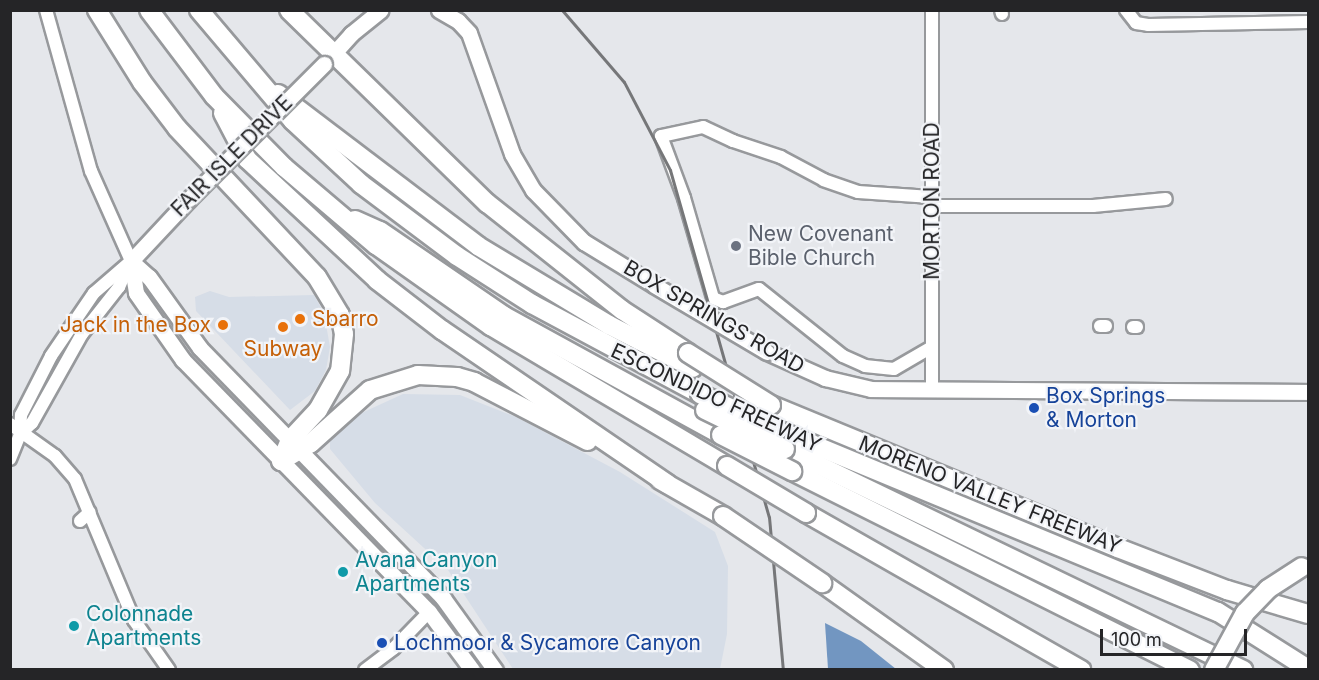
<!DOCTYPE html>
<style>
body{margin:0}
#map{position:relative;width:1319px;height:680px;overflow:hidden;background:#e5e7eb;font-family:Inter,sans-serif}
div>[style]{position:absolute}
.built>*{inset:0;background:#d6dde7}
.water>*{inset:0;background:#7296c1}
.roads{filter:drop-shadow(2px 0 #97999c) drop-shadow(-2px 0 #97999c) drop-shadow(0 2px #97999c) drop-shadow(0 -2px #97999c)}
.minor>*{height:12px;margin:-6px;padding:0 6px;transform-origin:6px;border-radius:6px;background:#fff}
.major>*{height:15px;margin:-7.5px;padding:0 7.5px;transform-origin:7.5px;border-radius:7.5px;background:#fff}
.highway>*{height:18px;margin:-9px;padding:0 9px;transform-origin:9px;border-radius:9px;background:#fff}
.rail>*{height:3px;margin:-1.5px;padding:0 1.5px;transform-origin:1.5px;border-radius:1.5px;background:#767779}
.bridges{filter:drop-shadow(2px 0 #97999c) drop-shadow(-2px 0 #97999c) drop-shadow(0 2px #97999c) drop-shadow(0 -2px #97999c)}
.major-bridge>*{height:15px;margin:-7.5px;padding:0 7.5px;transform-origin:7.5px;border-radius:7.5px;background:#fff}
.highway-bridge>*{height:18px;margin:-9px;padding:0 9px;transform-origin:9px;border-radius:9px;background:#fff}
.dots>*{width:16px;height:16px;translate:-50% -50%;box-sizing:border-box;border:3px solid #f2f4f8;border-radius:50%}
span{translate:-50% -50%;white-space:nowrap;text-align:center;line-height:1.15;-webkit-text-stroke:4.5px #f2f4f8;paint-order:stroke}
.street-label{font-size:21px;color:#252527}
.worship-label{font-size:21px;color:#5b616d}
.left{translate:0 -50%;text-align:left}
.food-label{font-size:21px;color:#c56008}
.right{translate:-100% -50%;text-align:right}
.transit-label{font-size:21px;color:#164399}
.culture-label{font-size:21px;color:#0d838f}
.frame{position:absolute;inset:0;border:12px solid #252527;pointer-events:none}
.scale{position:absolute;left:1100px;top:629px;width:147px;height:27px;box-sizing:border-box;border:3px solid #252527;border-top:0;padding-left:8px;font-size:18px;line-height:21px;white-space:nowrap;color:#252527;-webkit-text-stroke:4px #f2f4f8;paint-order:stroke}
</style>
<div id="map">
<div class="built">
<div style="clip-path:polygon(210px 291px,229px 297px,314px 295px,324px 313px,330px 347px,326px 370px,315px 391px,290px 410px,196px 311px,195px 297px)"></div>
<div style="clip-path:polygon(403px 394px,460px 395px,516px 417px,620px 472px,715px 532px,728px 566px,727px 634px,720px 669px,513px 669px,448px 570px,375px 503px,330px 449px,330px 440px,355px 416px)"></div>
</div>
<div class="water">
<div style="clip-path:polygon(825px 623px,861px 641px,896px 669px,828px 669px)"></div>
</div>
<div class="roads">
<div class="minor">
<div style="left:46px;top:10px;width:167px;rotate:74.4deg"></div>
<div style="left:91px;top:171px;width:98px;rotate:66deg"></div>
<div style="left:1001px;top:10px;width:4px;rotate:76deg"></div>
<div style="left:1126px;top:10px;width:16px;rotate:52deg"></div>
<div style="left:1136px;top:23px;width:12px;rotate:9deg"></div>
<div style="left:1148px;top:25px;width:160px;rotate:-1.1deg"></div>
<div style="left:931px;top:197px;width:73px;rotate:-176.1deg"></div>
<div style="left:858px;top:192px;width:36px;rotate:-161deg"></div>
<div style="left:824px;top:180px;width:49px;rotate:-151.9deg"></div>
<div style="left:781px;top:157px;width:51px;rotate:-161.6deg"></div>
<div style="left:733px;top:141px;width:33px;rotate:-155deg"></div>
<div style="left:703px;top:127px;width:43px;rotate:167.9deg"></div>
<div style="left:661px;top:136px;width:66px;rotate:69.6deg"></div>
<div style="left:684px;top:198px;width:104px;rotate:73.8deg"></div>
<div style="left:713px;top:298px;width:11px;rotate:22deg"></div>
<div style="left:723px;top:302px;width:38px;rotate:-20deg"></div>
<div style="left:759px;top:289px;width:107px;rotate:38.6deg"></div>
<div style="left:843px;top:356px;width:24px;rotate:24deg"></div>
<div style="left:865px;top:366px;width:29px;rotate:6deg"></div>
<div style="left:894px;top:369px;width:44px;rotate:-30.1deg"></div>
<div style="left:931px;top:206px;width:162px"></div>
<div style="left:1093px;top:206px;width:73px;rotate:-5.5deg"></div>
<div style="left:1100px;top:326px;width:6px"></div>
<div style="left:1133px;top:327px;width:4px"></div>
<div style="left:932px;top:391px;width:381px;rotate:-90deg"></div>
<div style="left:10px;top:424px;width:55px;rotate:35.4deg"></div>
<div style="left:55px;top:456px;width:30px;rotate:49deg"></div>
<div style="left:75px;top:479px;width:153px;rotate:67.3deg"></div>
<div style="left:134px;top:620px;width:61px;rotate:55deg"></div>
<div style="left:20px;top:434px;width:16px;rotate:-43deg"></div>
<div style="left:32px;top:423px;width:102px;rotate:-60.7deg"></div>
<div style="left:82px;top:334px;width:60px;rotate:-51.8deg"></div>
<div style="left:119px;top:287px;width:27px;rotate:-66deg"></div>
<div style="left:10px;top:459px;width:27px;rotate:-68deg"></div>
<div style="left:20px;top:434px;width:19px;rotate:-87deg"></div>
<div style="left:21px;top:415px;width:66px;rotate:-63deg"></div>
<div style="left:51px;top:356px;width:76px;rotate:-55.7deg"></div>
<div style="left:94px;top:293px;width:49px;rotate:-40.9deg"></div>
<div style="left:80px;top:521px;width:13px;rotate:-42deg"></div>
<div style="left:365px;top:670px;width:36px;rotate:-37deg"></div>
<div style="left:394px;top:648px;width:50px;rotate:-45.8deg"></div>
</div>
<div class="major">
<div style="left:439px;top:10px;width:22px;rotate:30deg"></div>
<div style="left:458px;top:21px;width:16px;rotate:47deg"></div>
<div style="left:469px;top:33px;width:128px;rotate:70.4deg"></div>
<div style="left:512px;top:154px;width:42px;rotate:59.7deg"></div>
<div style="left:533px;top:190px;width:73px;rotate:45.6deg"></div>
<div style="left:584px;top:242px;width:82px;rotate:31.6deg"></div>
<div style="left:326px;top:62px;width:38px;rotate:-48deg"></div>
<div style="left:351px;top:34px;width:38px;rotate:-39deg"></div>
<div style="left:131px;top:261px;width:24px;rotate:42deg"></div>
<div style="left:149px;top:277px;width:87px;rotate:54.3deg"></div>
<div style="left:200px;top:348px;width:349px;rotate:45.8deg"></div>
<div style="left:443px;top:598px;width:89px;rotate:54.2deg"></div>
<div style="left:131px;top:261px;width:32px;rotate:81deg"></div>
<div style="left:136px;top:293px;width:82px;rotate:55deg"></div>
<div style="left:183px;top:360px;width:352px;rotate:45.7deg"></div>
<div style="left:429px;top:612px;width:72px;rotate:53.4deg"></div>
<div style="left:131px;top:261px;width:85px;rotate:-46.9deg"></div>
<div style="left:767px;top:352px;width:64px;rotate:24.1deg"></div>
<div style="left:825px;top:378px;width:47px;rotate:13.4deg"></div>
<div style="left:871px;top:389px;width:437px;rotate:0.4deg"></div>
</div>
<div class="highway">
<div style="left:97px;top:10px;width:85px;rotate:58deg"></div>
<div style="left:142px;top:82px;width:58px;rotate:52.7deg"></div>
<div style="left:177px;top:128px;width:204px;rotate:46.8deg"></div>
<div style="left:317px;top:277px;width:44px;rotate:58.8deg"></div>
<div style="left:340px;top:315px;width:19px;rotate:78deg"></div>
<div style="left:344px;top:334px;width:37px;rotate:96deg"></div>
<div style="left:340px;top:371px;width:45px;rotate:119.4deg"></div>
<div style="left:318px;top:410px;width:41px;rotate:133deg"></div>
<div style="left:290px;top:440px;width:23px;rotate:113deg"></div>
<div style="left:149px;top:10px;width:108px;rotate:52.9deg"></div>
<div style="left:214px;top:96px;width:100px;rotate:45.4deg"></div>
<div style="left:284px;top:167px;width:121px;rotate:40.3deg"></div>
<div style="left:376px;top:245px;width:141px;rotate:35.2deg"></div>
<div style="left:491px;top:326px;width:274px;rotate:30.7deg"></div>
<div style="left:199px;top:10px;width:145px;rotate:49.7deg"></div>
<div style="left:293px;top:121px;width:93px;rotate:42.8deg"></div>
<div style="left:361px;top:184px;width:120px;rotate:36.9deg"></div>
<div style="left:457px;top:256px;width:89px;rotate:32.6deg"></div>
<div style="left:532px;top:304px;width:191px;rotate:28.2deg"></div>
<div style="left:289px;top:10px;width:277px;rotate:44.3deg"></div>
<div style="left:487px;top:203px;width:172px;rotate:38.4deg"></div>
<div style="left:622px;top:310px;width:79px;rotate:33.1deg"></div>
<div style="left:278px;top:94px;width:251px;rotate:37.2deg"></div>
<div style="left:478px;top:246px;width:153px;rotate:31.1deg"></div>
<div style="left:609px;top:325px;width:94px;rotate:27.1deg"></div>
<div style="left:223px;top:113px;width:52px;rotate:62.4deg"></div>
<div style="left:247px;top:159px;width:178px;rotate:42.9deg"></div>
<div style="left:377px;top:280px;width:82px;rotate:37.6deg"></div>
<div style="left:442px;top:330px;width:273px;rotate:34.3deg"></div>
<div style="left:355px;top:220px;width:27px;rotate:24deg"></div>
<div style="left:380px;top:231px;width:150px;rotate:34.4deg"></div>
<div style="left:504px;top:316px;width:247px;rotate:28.7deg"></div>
<div style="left:771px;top:405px;width:375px;rotate:22.4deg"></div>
<div style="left:1118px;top:548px;width:117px;rotate:21.1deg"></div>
<div style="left:1227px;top:590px;width:84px;rotate:16.5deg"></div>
<div style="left:778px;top:430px;width:476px;rotate:22.5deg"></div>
<div style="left:1218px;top:612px;width:107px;rotate:32.3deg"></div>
<div style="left:785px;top:449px;width:509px;rotate:25.76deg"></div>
<div style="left:281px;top:461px;width:35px;rotate:-31deg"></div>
<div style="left:311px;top:443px;width:79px;rotate:-41.9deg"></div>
<div style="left:370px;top:390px;width:50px;rotate:-17.4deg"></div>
<div style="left:418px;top:375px;width:39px;rotate:3deg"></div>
<div style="left:457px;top:377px;width:18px;rotate:16deg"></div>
<div style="left:474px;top:382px;width:128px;rotate:27.4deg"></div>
<div style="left:792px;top:471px;width:445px;rotate:26.6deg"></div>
<div style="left:660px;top:480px;width:73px;rotate:29.7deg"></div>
<div style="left:806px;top:513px;width:317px;rotate:29.7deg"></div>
<div style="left:822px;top:583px;width:150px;rotate:35.5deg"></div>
</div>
</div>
<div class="rail">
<div style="left:562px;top:10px;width:95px;rotate:49.3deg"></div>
<div style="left:624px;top:82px;width:99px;rotate:62.4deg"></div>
<div style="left:670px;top:170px;width:361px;rotate:74.1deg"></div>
<div style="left:769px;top:517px;width:154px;rotate:84.8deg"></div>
</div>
<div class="bridges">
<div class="major-bridge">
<div style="left:189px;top:199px;width:191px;rotate:-45deg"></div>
<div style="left:654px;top:285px;width:131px;rotate:30.7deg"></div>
</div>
<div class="highway-bridge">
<div style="left:688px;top:353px;width:98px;rotate:32.1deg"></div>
<div style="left:700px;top:394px;width:86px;rotate:24.8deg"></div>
<div style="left:705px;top:410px;width:89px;rotate:26deg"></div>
<div style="left:721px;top:435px;width:80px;rotate:26.9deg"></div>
<div style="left:727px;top:466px;width:92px;rotate:30.7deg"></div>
<div style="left:723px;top:516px;width:120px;rotate:34.1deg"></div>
<div style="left:1214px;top:670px;width:65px;rotate:-61.5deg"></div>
<div style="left:1245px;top:613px;width:33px;rotate:-46deg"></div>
<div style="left:1268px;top:589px;width:40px;rotate:-32.9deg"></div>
</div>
</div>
<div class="dots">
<div style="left:736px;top:246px;background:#6b7280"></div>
<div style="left:300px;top:319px;background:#e8710a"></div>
<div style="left:223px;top:325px;background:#e8710a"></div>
<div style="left:283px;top:327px;background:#e8710a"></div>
<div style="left:1034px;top:408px;background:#1a4fb4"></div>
<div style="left:343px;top:572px;background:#0f9aa8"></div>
<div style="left:74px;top:626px;background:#0f9aa8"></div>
<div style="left:382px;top:643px;background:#1a4fb4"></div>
</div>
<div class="street-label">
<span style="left:232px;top:156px;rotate:-45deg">FAIR ISLE DRIVE</span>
<span style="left:932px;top:201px;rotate:-90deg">MORTON ROAD</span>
<span style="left:714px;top:317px;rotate:30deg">BOX SPRINGS ROAD</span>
<span style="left:716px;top:398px;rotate:25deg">ESCONDIDO FREEWAY</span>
<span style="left:990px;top:495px;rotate:22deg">MORENO VALLEY FREEWAY</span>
</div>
<div class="worship-label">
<span class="left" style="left:748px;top:246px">New Covenant<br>Bible Church</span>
</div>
<div class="food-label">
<span class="left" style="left:312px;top:319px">Sbarro</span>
<span class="right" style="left:211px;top:325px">Jack in the Box</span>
<span style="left:283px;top:349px">Subway</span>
</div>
<div class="transit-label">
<span class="left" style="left:1046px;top:408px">Box Springs<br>&amp; Morton</span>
<span class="left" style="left:394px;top:643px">Lochmoor &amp; Sycamore Canyon</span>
</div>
<div class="culture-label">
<span class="left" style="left:355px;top:572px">Avana Canyon<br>Apartments</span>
<span class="left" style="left:86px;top:626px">Colonnade<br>Apartments</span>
</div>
<div class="frame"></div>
<div class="scale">100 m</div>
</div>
